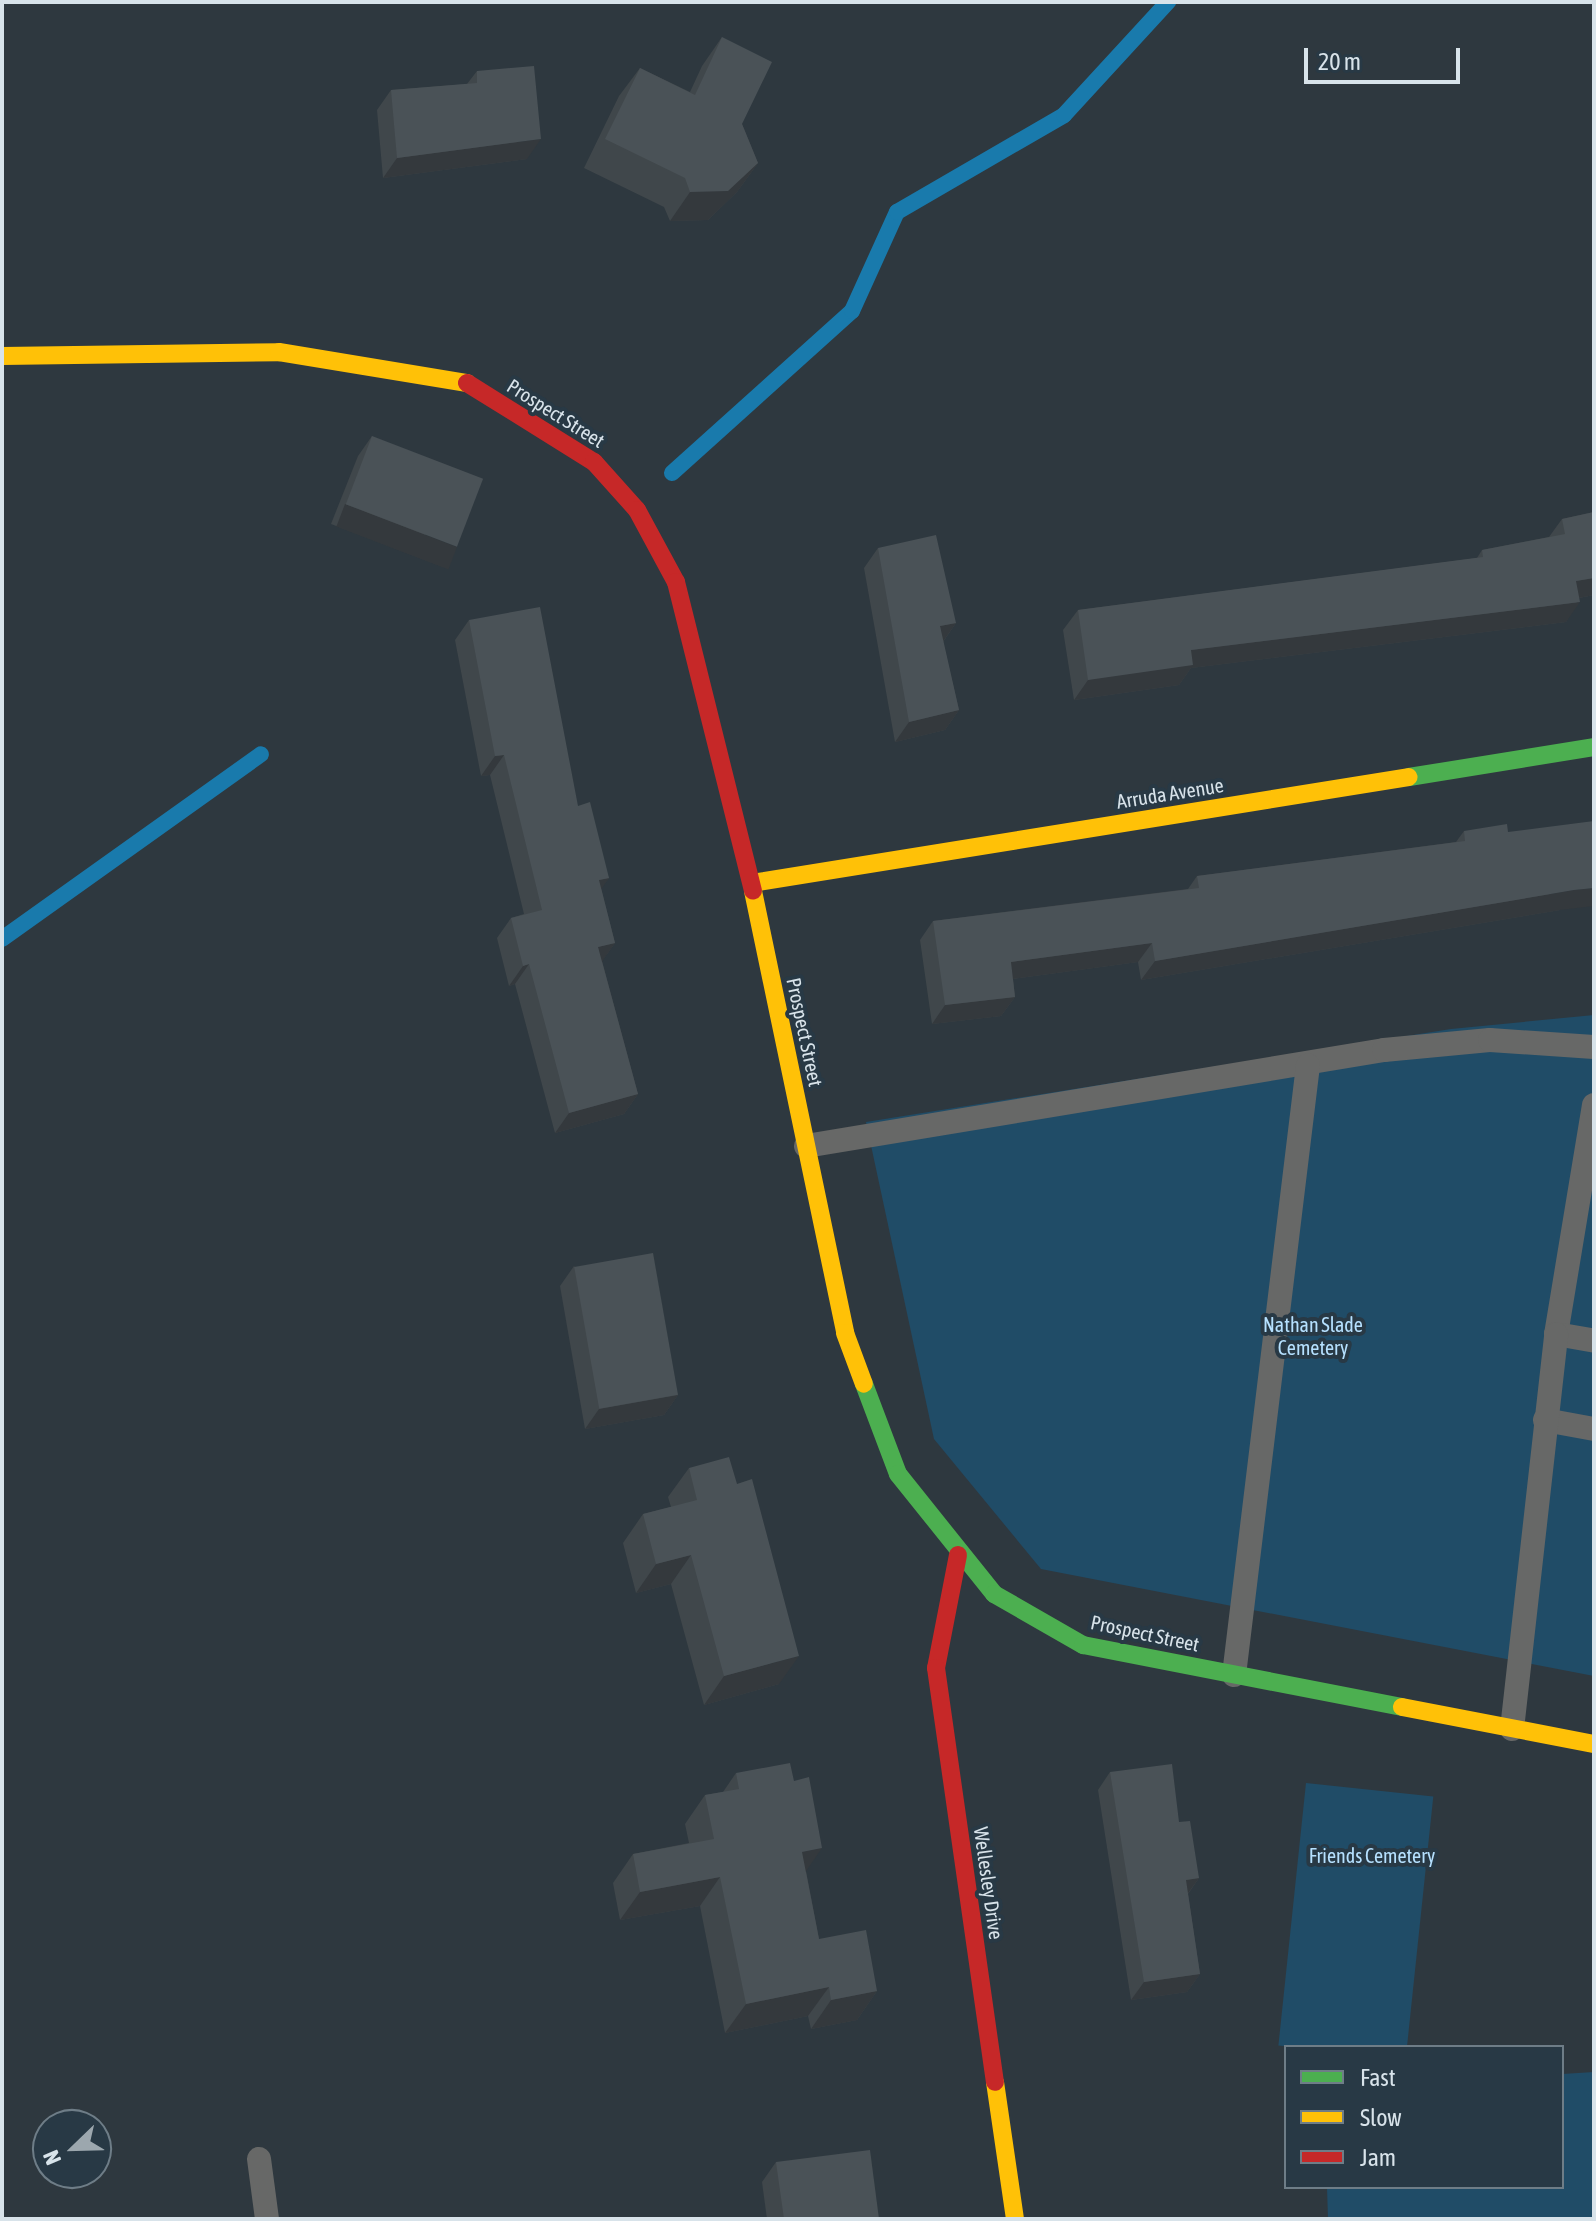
<!DOCTYPE html>
<style>
body{margin:0}
#map{position:relative;width:1596px;height:2221px;overflow:hidden;background:#2e383f;font-family:"Asap Condensed",sans-serif}
div>[style]{position:absolute}
.green>*{inset:0;background:#204c67;transform-origin:0 0}
.stream>*{height:16px;margin:-8px;padding:0 8px;transform-origin:8px;border-radius:8px;background:#197aac}
.lane>*{height:24px;margin:-12px;padding:0 12px;transform-origin:12px;border-radius:12px;background:#676867}
.fast>*{height:18px;margin:-9px;padding:0 9px;transform-origin:9px;border-radius:9px;background:#4caf50}
.slow>*{height:18px;margin:-9px;padding:0 9px;transform-origin:9px;border-radius:9px;background:#ffc107}
.jam>*{height:18px;margin:-9px;padding:0 9px;transform-origin:9px;border-radius:9px;background:#c62828}
.wall>*{inset:0;background:#40474b}
.shaded-wall>*{inset:0;background:#34393d;transform-origin:0 0}
.building>*{inset:0;background:#4a5257;transform-origin:0 0}
span{translate:-50% -50%;white-space:nowrap;text-align:center;line-height:1.15;-webkit-text-stroke:8px #283945;paint-order:stroke}
.street-label{font-size:20px;color:#d8e3ea}
.park-label{font-size:20px;color:#b6e1ff}
.frame{position:absolute;inset:0;border:4px solid #d8e3ea;pointer-events:none}
.legend{position:absolute;left:1284px;top:2045px;width:280px;height:144px;box-sizing:border-box;background:#283945;border:2px solid #6e7d87;margin:0;padding:10px 14px;list-style:none;font-size:24px;color:#d8e3ea}
.legend li{display:flex;align-items:center;gap:16px;height:40px}
.legend b{width:40px;border:2px solid #6e7d87}
.north{position:absolute;left:32px;top:2109px;width:80px;height:80px;box-sizing:border-box;background:#283945;border:2px solid #6e7d87;border-radius:50%;rotate:247deg;font-size:22px;font-weight:700;line-height:32px;text-align:center;color:#d8e3ea}
.north::after{content:'';display:block;margin:auto;width:28px;height:36px;background:#9ca7ae;clip-path:polygon(50% 0,100% 100%,50% 72%,0 100%)}
.scale{position:absolute;left:1304px;top:48px;width:156px;height:36px;box-sizing:border-box;border:4px solid #d8e3ea;border-top:0;padding-left:10px;font-size:24px;line-height:28px;white-space:nowrap;color:#d8e3ea;-webkit-text-stroke:6px #283945;paint-order:stroke}
</style>
<div id="map">
<div class="green">
<div style="clip-path:polygon(1594px 1015px,1594px 1676px,1041px 1569px,934px 1439px,866px 1122px,1451px 1029px)"></div>
<div style="left:1306px;top:1783px;width:128px;height:264px;rotate:6deg"></div>
<div style="clip-path:polygon(1594px 2072px,1594px 2219px,1328px 2219px,1327px 2187px,1562px 2187px,1562px 2074px)"></div>
</div>
<div class="stream">
<div style="left:672px;top:473px;width:242px;rotate:-42deg"></div>
<div style="left:852px;top:311px;width:109px;rotate:-65.6deg"></div>
<div style="left:897px;top:212px;width:193px;rotate:-30.1deg"></div>
<div style="left:1064px;top:115px;width:154px;rotate:-47.4deg"></div>
<div style="left:2px;top:939px;width:318px;rotate:-35.5deg"></div>
</div>
<div class="lane">
<div style="left:1594px;top:1105px;width:232px;rotate:99.4deg"></div>
<div style="left:1556px;top:1334px;width:39px;rotate:10deg"></div>
<div style="left:806px;top:1146px;width:586px;rotate:-9.43deg"></div>
<div style="left:1384px;top:1050px;width:106px;rotate:-5.4deg"></div>
<div style="left:1490px;top:1040px;width:104px;rotate:3.9deg"></div>
<div style="left:1545px;top:1420px;width:50px;rotate:10.4deg"></div>
<div style="left:1234px;top:1675px;width:614px;rotate:-83.08deg"></div>
<div style="left:1512px;top:1729px;width:397px;rotate:-83.6deg"></div>
<div style="left:259px;top:2159px;width:61px;rotate:82.4deg"></div>
</div>
<div class="fast">
<div style="left:1409px;top:777px;width:187px;rotate:-9.2deg"></div>
<div style="left:864px;top:1384px;width:96px;rotate:69.3deg"></div>
<div style="left:898px;top:1474px;width:154px;rotate:51.3deg"></div>
<div style="left:994px;top:1594px;width:103px;rotate:29.8deg"></div>
<div style="left:1083px;top:1645px;width:325px;rotate:11deg"></div>
</div>
<div class="slow">
<div style="left:2px;top:356px;width:277px;rotate:-0.8deg"></div>
<div style="left:279px;top:352px;width:191px;rotate:9.4deg"></div>
<div style="left:752px;top:883px;width:665px;rotate:-9.17deg"></div>
<div style="left:753px;top:891px;width:451px;rotate:78.2deg"></div>
<div style="left:845px;top:1333px;width:54px;rotate:69.6deg"></div>
<div style="left:1402px;top:1707px;width:196px;rotate:10.9deg"></div>
<div style="left:995px;top:2082px;width:138px;rotate:81.7deg"></div>
</div>
<div class="jam">
<div style="left:467px;top:383px;width:150px;rotate:31.9deg"></div>
<div style="left:594px;top:462px;width:64px;rotate:48.1deg"></div>
<div style="left:637px;top:510px;width:82px;rotate:61.6deg"></div>
<div style="left:676px;top:582px;width:318px;rotate:76deg"></div>
<div style="left:958px;top:1555px;width:115px;rotate:101deg"></div>
<div style="left:936px;top:1668px;width:418px;rotate:81.9deg"></div>
</div>
<div class="wall">
<div style="clip-path:polygon(722px 37px,742px 124px,758px 163px,737px 192px,708px 220px,670px 221px,664px 207px,584px 168px,619px 96px,640px 68px,690px 92px,702px 66px)"></div>
<div style="clip-path:polygon(477px 71px,527px 159px,383px 178px,377px 110px,391px 90px,467px 84px)"></div>
<div style="clip-path:polygon(372px 436px,443px 567px,331px 524px,358px 456px)"></div>
<div style="clip-path:polygon(1594px 512px,1594px 595px,1579px 598px,1566px 622px,1191px 668px,1179px 685px,1074px 700px,1063px 630px,1078px 610px,1477px 558px,1482px 550px,1549px 537px,1562px 519px)"></div>
<div style="clip-path:polygon(878px 548px,956px 623px,943px 642px,959px 710px,945px 730px,895px 742px,864px 568px)"></div>
<div style="clip-path:polygon(469px 620px,578px 806px,609px 878px,601px 888px,615px 943px,602px 961px,638px 1094px,624px 1114px,555px 1133px,515px 984px,509px 986px,497px 938px,511px 918px,524px 914px,490px 775px,481px 776px,455px 640px)"></div>
<div style="clip-path:polygon(1464px 831px,1508px 832px,1560px 910px,1141px 980px,1138px 962px,1013px 979px,1015px 997px,1001px 1016px,932px 1024px,920px 940px,933px 921px,1188px 889px,1197px 876px,1456px 842px)"></div>
<div style="clip-path:polygon(574px 1266px,678px 1395px,664px 1415px,585px 1429px,560px 1286px)"></div>
<div style="clip-path:polygon(689px 1468px,779px 1684px,704px 1705px,671px 1584px,636px 1593px,623px 1543px,643px 1514px,671px 1507px,668px 1497px)"></div>
<div style="clip-path:polygon(1110px 1772px,1179px 1822px,1199px 1878px,1188px 1894px,1200px 1974px,1187px 1992px,1131px 2000px,1098px 1790px)"></div>
<div style="clip-path:polygon(736px 1773px,806px 1871px,819px 1939px,877px 1991px,857px 2020px,811px 2029px,808px 2016px,725px 2033px,700px 1906px,620px 1920px,613px 1883px,633px 1854px,689px 1843px,685px 1824px,705px 1795px,723px 1792px)"></div>
<div style="clip-path:polygon(776px 2162px,879px 2219px,767px 2219px,762px 2182px)"></div>
</div>
<div class="shaded-wall">
<div style="clip-path:polygon(541px 139px,527px 159px,383px 178px,397px 158px)"></div>
<div style="clip-path:polygon(758px 163px,737px 192px,708px 220px,670px 221px,690px 192px)"></div>
<div style="left:345px;top:504px;width:120px;height:24px;rotate:21deg"></div>
<div style="clip-path:polygon(1594px 578px,1594px 595px,1562px 601px,1576px 581px)"></div>
<div style="clip-path:polygon(1580px 602px,1566px 622px,1191px 668px,1179px 685px,1074px 700px,1088px 680px,1191px 650px)"></div>
<div style="clip-path:polygon(956px 623px,942px 643px,940px 626px)"></div>
<div style="clip-path:polygon(959px 710px,945px 730px,895px 742px,909px 722px)"></div>
<div style="clip-path:polygon(504px 755px,490px 775px,481px 776px,495px 756px)"></div>
<div style="clip-path:polygon(609px 878px,595px 898px,599px 880px)"></div>
<div style="clip-path:polygon(1594px 888px,1594px 906px,1560px 910px,1141px 980px,1155px 961px,1574px 890px)"></div>
<div style="clip-path:polygon(615px 943px,601px 963px,598px 947px)"></div>
<div style="clip-path:polygon(1152px 943px,1138px 962px,998px 981px,1011px 962px)"></div>
<div style="clip-path:polygon(529px 964px,515px 984px,509px 986px,523px 966px)"></div>
<div style="clip-path:polygon(1015px 997px,1001px 1016px,932px 1024px,945px 1005px)"></div>
<div style="clip-path:polygon(638px 1094px,624px 1114px,555px 1133px,569px 1113px)"></div>
<div style="clip-path:polygon(678px 1395px,664px 1415px,585px 1429px,599px 1409px)"></div>
<div style="clip-path:polygon(691px 1555px,671px 1584px,636px 1593px,656px 1564px)"></div>
<div style="clip-path:polygon(799px 1656px,779px 1684px,704px 1705px,724px 1676px)"></div>
<div style="clip-path:polygon(822px 1848px,802px 1877px,802px 1852px)"></div>
<div style="clip-path:polygon(720px 1877px,700px 1906px,620px 1920px,640px 1892px)"></div>
<div style="clip-path:polygon(1199px 1878px,1186px 1896px,1186px 1880px)"></div>
<div style="clip-path:polygon(1200px 1974px,1187px 1992px,1131px 2000px,1144px 1982px)"></div>
<div style="clip-path:polygon(829px 1987px,808px 2016px,725px 2033px,746px 2004px)"></div>
<div style="clip-path:polygon(877px 1991px,857px 2020px,811px 2029px,831px 2000px)"></div>
</div>
<div class="building">
<div style="clip-path:polygon(722px 37px,772px 62px,742px 124px,758px 163px,728px 191px,690px 192px,685px 178px,605px 139px,640px 68px,695px 95px)"></div>
<div style="clip-path:polygon(534px 66px,541px 139px,397px 158px,391px 90px,477px 83px,477px 71px)"></div>
<div style="left:372px;top:436px;width:119px;height:73px;rotate:21deg"></div>
<div style="clip-path:polygon(1594px 512px,1594px 578px,1576px 581px,1580px 602px,1191px 650px,1193px 665px,1088px 680px,1078px 610px,1483px 557px,1482px 550px,1565px 534px,1562px 519px)"></div>
<div style="clip-path:polygon(936px 535px,956px 623px,940px 626px,959px 710px,909px 722px,878px 548px)"></div>
<div style="clip-path:polygon(540px 607px,578px 806px,590px 802px,609px 878px,599px 880px,615px 943px,598px 947px,638px 1094px,569px 1113px,529px 964px,523px 966px,511px 918px,542px 910px,504px 755px,495px 756px,469px 620px)"></div>
<div style="clip-path:polygon(1594px 821px,1594px 888px,1574px 890px,1155px 961px,1152px 943px,1011px 962px,1015px 997px,945px 1005px,933px 921px,1199px 888px,1197px 876px,1465px 841px,1464px 831px,1507px 824px,1508px 832px)"></div>
<div style="left:653px;top:1253px;width:144px;height:80px;rotate:80deg"></div>
<div style="clip-path:polygon(729px 1457px,737px 1484px,752px 1479px,799px 1656px,724px 1676px,691px 1555px,656px 1564px,643px 1514px,697px 1500px,689px 1468px)"></div>
<div style="clip-path:polygon(790px 1763px,794px 1781px,809px 1777px,822px 1848px,802px 1852px,819px 1939px,866px 1930px,877px 1991px,831px 2000px,829px 1987px,746px 2004px,720px 1877px,640px 1892px,633px 1854px,714px 1839px,705px 1795px,739px 1789px,736px 1773px)"></div>
<div style="clip-path:polygon(1172px 1764px,1179px 1822px,1190px 1821px,1199px 1878px,1186px 1880px,1200px 1974px,1144px 1982px,1110px 1772px)"></div>
<div style="clip-path:polygon(870px 2150px,879px 2219px,784px 2219px,776px 2162px)"></div>
</div>
<div class="street-label">
<span style="left:556px;top:413px;rotate:32deg">Prospect Street</span>
<span style="left:1170px;top:793px;rotate:-9deg">Arruda Avenue</span>
<span style="left:805px;top:1032px;rotate:78deg">Prospect Street</span>
<span style="left:1145px;top:1633px;rotate:12deg">Prospect Street</span>
<span style="left:989px;top:1883px;rotate:82deg">Wellesley Drive</span>
</div>
<div class="park-label">
<span style="left:1313px;top:1336px">Nathan Slade<br>Cemetery</span>
<span style="left:1372px;top:1855px">Friends Cemetery</span>
</div>
<div class="frame"></div>
<ul class="legend">
<li><b style="height:10px;background:#4caf50"></b>Fast</li>
<li><b style="height:10px;background:#ffc107"></b>Slow</li>
<li><b style="height:10px;background:#c62828"></b>Jam</li>
</ul>
<div class="north">N</div>
<div class="scale">20 m</div>
</div>
